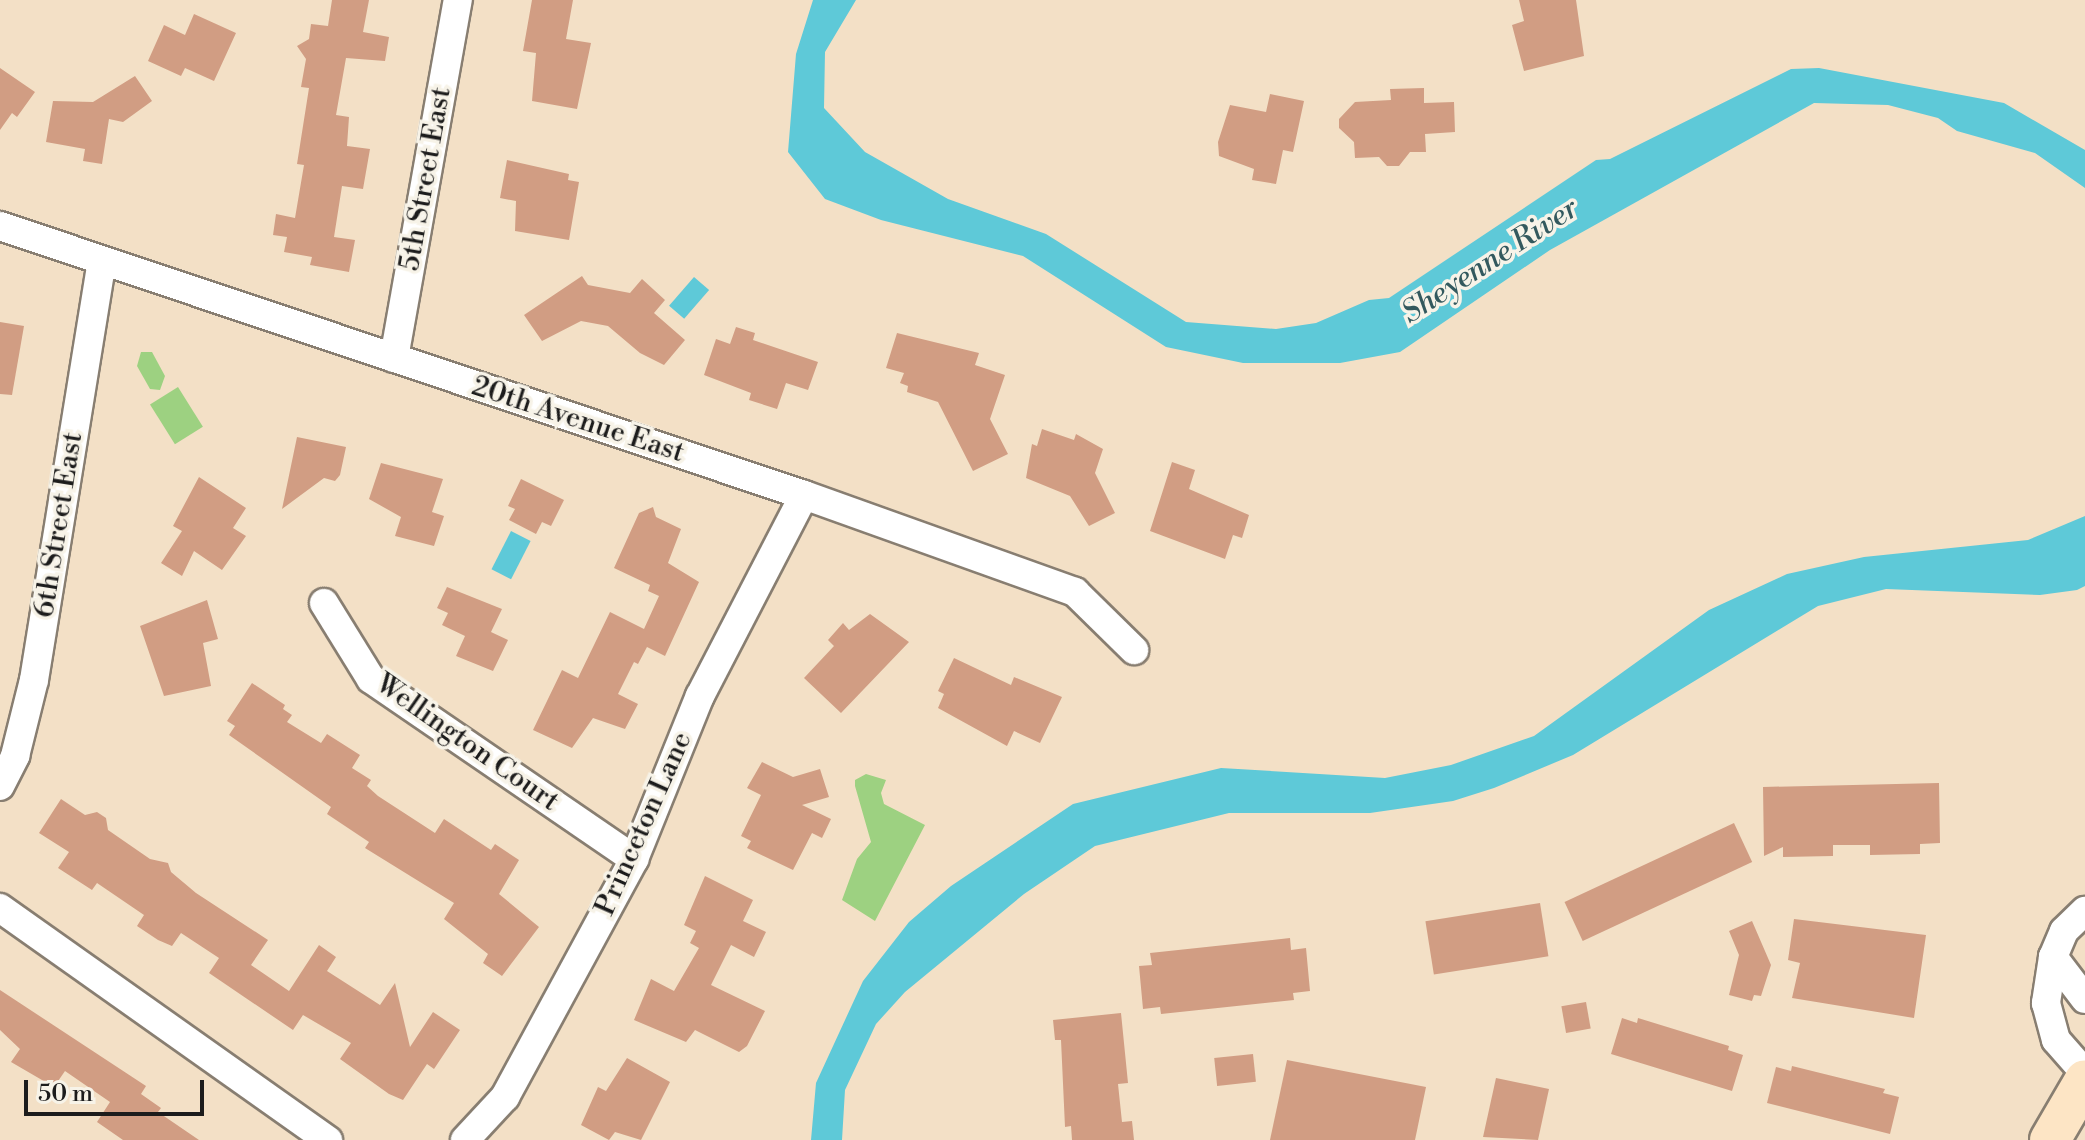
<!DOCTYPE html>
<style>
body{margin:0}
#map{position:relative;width:2085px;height:1140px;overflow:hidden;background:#f3e0c6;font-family:"Libre Bodoni",serif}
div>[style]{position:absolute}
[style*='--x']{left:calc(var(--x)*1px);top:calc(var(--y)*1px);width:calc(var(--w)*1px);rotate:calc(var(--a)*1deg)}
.green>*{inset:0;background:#9dd181;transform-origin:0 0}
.water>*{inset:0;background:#5ec9d8;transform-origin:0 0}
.building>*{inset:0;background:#d19d83;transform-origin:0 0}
.roads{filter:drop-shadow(2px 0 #887e71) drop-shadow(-2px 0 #887e71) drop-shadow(0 2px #887e71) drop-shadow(0 -2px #887e71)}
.minor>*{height:28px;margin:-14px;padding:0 14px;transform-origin:14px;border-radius:14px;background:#fff}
.secondary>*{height:40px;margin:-20px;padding:0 20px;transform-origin:20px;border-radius:20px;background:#fde5c5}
span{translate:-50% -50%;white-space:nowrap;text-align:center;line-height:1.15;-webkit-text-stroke:7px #f7f3e8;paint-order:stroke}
.street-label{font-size:28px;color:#1c1c1c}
.water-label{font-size:30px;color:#33595e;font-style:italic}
.scale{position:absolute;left:24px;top:1080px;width:180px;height:36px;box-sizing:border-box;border:4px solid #1c1c1c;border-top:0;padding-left:10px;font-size:24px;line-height:28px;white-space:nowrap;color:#1c1c1c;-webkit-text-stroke:6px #f7f3e8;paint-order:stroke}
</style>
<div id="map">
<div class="green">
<i style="clip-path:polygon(141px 352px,152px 352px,165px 376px,160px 390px,150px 389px,137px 366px)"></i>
<i style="left:178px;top:387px;width:47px;height:33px;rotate:58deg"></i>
<i style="clip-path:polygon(866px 774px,886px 780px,881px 793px,884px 804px,925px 825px,875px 921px,842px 900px,857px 859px,871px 842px,855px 786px,855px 780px)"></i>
</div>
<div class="water">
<i style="clip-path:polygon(813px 0,856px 0,825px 52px,824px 108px,865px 152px,948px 199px,1046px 234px,1186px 322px,1276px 329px,1316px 323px,1369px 300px,1389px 298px,1596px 160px,1610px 159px,1791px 69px,1819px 68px,2004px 103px,2085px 150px,2085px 188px,2035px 153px,1957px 131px,1938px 118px,1888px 105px,1814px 103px,1550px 250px,1400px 352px,1340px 363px,1243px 363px,1166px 347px,1023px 256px,881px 220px,825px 199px,788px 152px,796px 54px)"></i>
<i style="left:694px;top:277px;width:20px;height:38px;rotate:41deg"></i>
<i style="clip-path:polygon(2085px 516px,2085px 586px,2077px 590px,2040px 595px,1886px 589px,1818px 606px,1573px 755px,1494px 788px,1453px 801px,1370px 813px,1229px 813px,1095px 846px,1024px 894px,905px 992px,876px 1024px,845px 1090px,842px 1140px,811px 1140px,816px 1083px,863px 981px,909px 922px,951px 886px,1073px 804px,1221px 768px,1385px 778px,1451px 765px,1534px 736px,1709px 610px,1787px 574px,1864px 557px,2028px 540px)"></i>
<i style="left:511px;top:531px;width:22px;height:43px;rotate:27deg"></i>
</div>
<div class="building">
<i style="clip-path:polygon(332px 0,369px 0,363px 32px,389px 37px,385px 61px,346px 58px,336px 115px,349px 117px,347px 146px,370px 149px,363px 189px,342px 186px,334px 237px,355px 240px,349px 272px,310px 265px,312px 257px,284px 252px,287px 237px,273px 235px,276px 214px,295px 218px,304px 165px,297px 164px,309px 88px,301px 87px,306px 59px,297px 46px,309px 39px,311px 24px,328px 26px)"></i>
<i style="clip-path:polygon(532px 0,573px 0,566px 39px,591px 43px,577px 109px,532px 101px,536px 53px,523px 51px)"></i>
<i style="clip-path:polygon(1519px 0,1576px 0,1584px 56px,1524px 71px,1512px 25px,1524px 21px)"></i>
<i style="clip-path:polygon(194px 14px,236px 33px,214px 81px,185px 68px,181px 76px,148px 61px,164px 25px,185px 35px)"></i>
<i style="clip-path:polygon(0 68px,35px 92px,17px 117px,12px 113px,0 130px)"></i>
<i style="clip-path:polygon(135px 76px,152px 101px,123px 122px,109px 119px,102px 164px,83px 161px,85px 149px,46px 142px,53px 101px,93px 102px)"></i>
<i style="clip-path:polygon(1424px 88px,1424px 103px,1454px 102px,1455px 132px,1425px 134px,1426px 152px,1410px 152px,1399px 166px,1387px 166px,1379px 157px,1355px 158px,1354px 142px,1339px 128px,1339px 119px,1355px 102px,1391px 100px,1390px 89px)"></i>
<i style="clip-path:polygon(1270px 94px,1304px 101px,1293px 152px,1283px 150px,1276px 184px,1252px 180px,1254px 169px,1219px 156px,1218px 142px,1230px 105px,1266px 112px)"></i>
<i style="clip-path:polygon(507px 160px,569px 174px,568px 180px,579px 182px,569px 240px,515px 231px,516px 201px,500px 198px)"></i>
<i style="clip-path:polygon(582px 276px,588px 285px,630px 293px,642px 279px,665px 300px,654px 313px,685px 340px,664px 365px,640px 353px,608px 326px,581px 321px,542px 341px,524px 315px)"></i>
<i style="clip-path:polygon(0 322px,24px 326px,12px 395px,0 394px)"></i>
<i style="clip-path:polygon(736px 327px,755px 333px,753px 340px,818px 362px,808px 390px,786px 383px,777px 409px,749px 400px,751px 393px,704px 375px,716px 339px,730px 344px)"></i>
<i style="clip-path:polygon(897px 333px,979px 353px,975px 365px,1005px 375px,990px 419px,1008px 454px,973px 471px,938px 402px,907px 392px,908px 386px,900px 383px,904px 373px,886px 368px)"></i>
<i style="clip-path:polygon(1042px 429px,1074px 440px,1076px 434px,1103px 449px,1095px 473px,1115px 513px,1089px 526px,1070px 496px,1026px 478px,1032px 444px,1037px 446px)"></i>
<i style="clip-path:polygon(297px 437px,346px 447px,340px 475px,335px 481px,324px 478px,282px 509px)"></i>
<i style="clip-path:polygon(1172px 462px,1195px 470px,1189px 489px,1249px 515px,1242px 538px,1233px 535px,1225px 559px,1150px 531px)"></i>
<i style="clip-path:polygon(381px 463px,443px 479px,432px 512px,444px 516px,434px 546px,395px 536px,401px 517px,369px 499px)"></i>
<i style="clip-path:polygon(199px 477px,246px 508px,233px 528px,246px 536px,222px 570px,194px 551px,182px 576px,161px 563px,182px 531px,173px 526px)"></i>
<i style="clip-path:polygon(521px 479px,564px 500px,551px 526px,542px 522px,536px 534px,509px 520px,515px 509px,508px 506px)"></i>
<i style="clip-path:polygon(653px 507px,656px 517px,681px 529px,668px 563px,699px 582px,665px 656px,647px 647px,638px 664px,634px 662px,618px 694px,638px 704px,625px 729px,593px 718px,572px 748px,533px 730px,562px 670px,578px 678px,610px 612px,644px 629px,659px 596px,648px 591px,650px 585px,614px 568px,639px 513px)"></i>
<i style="clip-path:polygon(447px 587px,502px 609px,491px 632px,508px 640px,493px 671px,456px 656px,465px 636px,442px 625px,448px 613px,437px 608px)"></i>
<i style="clip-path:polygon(207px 600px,218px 639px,203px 643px,211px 686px,164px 696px,140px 626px)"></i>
<i style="clip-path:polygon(870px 614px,909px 642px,841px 713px,804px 678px,834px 646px,828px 640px,843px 623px,849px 630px)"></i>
<i style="clip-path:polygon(954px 658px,1011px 685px,1014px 677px,1062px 697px,1040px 743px,1014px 731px,1007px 746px,938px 708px,944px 694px,938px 691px)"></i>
<i style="clip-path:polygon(252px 683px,285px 705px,283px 709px,292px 715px,287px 722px,321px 743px,327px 734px,360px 755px,352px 768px,371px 780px,367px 786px,378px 796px,435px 833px,444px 819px,491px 850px,495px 844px,519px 860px,499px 894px,539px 927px,502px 976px,483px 963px,488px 954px,444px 919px,454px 903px,365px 848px,369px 842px,327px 814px,331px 807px,229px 735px,235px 726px,227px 721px)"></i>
<i style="clip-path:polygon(762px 762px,793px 777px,820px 769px,829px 797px,802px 805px,831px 819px,822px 838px,812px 833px,793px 870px,747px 848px,751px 841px,741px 836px,761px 795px,747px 788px)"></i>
<i style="clip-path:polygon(1939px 783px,1940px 843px,1920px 844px,1920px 854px,1870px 855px,1870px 845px,1833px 845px,1833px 856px,1783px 857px,1783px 847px,1764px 856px,1763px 787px)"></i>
<i style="clip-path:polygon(61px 799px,85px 815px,97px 812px,106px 818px,108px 830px,150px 859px,168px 863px,171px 872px,196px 893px,268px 940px,251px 965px,289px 991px,319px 945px,336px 957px,327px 971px,380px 1005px,395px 983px,410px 1047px,433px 1012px,460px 1030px,434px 1069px,427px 1064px,403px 1100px,389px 1094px,340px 1059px,351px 1043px,303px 1015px,293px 1030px,209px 973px,219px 958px,181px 933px,172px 946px,158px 940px,137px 926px,144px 915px,97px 883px,92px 890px,58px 868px,69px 852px,39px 833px)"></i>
<i style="left:1734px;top:823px;width:43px;height:187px;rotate:65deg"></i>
<i style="clip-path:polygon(705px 876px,753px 900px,743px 921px,766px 932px,754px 957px,731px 945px,711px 985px,765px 1011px,747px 1046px,739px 1052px,695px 1030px,686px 1042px,634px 1020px,651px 979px,674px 991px,699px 948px,690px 943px,696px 931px,684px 925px)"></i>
<i style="left:1540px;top:903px;width:54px;height:116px;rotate:81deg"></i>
<i style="clip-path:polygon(1794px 919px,1926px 935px,1914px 1018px,1792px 998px,1800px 963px,1788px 960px)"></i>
<i style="clip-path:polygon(1752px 921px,1771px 965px,1761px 996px,1754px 995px,1752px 1001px,1729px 995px,1739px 955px,1729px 931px)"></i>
<i style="clip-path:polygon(1290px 938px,1291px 950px,1306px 948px,1310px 991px,1293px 993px,1294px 1000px,1161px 1014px,1160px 1007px,1143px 1009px,1139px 966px,1152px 965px,1150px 953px)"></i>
<i style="clip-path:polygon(0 990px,146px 1086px,141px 1094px,161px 1108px,158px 1112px,199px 1140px,123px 1140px,97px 1122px,110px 1102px,65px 1071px,54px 1087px,11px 1062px,20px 1049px,0 1030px)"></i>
<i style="left:1586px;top:1002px;width:27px;height:25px;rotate:80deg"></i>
<i style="clip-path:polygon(1121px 1013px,1128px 1083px,1118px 1084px,1122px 1122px,1132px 1121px,1134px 1140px,1072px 1140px,1071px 1126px,1065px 1127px,1061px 1040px,1055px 1040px,1053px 1020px)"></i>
<i style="clip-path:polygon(1622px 1018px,1637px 1023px,1638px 1018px,1729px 1046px,1728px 1050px,1743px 1055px,1732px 1091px,1611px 1054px)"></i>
<i style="left:1253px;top:1054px;width:28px;height:39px;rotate:84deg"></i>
<i style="clip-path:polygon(627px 1058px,670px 1082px,641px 1140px,615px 1132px,609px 1140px,581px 1125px,598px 1087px,606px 1091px)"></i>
<i style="clip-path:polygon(1287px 1060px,1426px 1087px,1415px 1140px,1270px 1140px)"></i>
<i style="clip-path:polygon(1792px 1066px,1885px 1089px,1883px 1093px,1899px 1097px,1890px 1134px,1767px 1103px,1776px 1067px,1791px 1071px)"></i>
<i style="clip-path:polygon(1496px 1078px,1549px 1089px,1538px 1140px,1483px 1137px)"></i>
</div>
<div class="roads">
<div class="minor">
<i style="--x:0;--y:226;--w:848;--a:18.5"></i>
<i style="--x:804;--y:495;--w:288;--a:19.7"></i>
<i style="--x:1075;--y:592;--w:83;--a:44.5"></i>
<i style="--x:394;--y:358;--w:364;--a:-79.9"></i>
<i style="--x:324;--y:603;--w:89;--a:58.3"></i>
<i style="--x:371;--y:679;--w:319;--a:34.4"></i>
<i style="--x:0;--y:786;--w:34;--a:-63"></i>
<i style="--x:15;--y:756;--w:78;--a:-76"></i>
<i style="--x:34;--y:680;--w:424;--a:-80.8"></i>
<i style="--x:0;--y:908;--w:402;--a:35.3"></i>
<i style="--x:2053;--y:957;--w:28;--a:-67"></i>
<i style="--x:2064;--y:931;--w:29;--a:-44"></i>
<i style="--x:2085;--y:999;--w:53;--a:-127.3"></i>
<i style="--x:2053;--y:957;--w:47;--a:98.7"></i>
<i style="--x:2046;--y:1003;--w:38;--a:75"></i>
<i style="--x:2056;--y:1040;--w:44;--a:48.7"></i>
<i style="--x:465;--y:1140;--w:59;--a:-47.1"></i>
<i style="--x:505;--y:1097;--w:271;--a:-61.5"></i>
<i style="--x:634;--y:859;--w:176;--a:-68"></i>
<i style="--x:700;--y:696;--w:226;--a:-62.6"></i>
</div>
<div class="secondary">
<i style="--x:2050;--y:1140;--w:69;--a:-59.7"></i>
</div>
</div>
<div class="street-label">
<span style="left:426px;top:179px;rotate:-80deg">5th Street East</span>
<span style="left:578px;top:420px;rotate:18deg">20th Avenue East</span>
<span style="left:59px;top:525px;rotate:-81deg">6th Street East</span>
<span style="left:467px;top:743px;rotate:35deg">Wellington Court</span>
<span style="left:644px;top:824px;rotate:-66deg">Princeton Lane</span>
</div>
<div class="water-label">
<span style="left:1490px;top:261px;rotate:-33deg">Sheyenne River</span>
</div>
<div class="scale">50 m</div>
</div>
